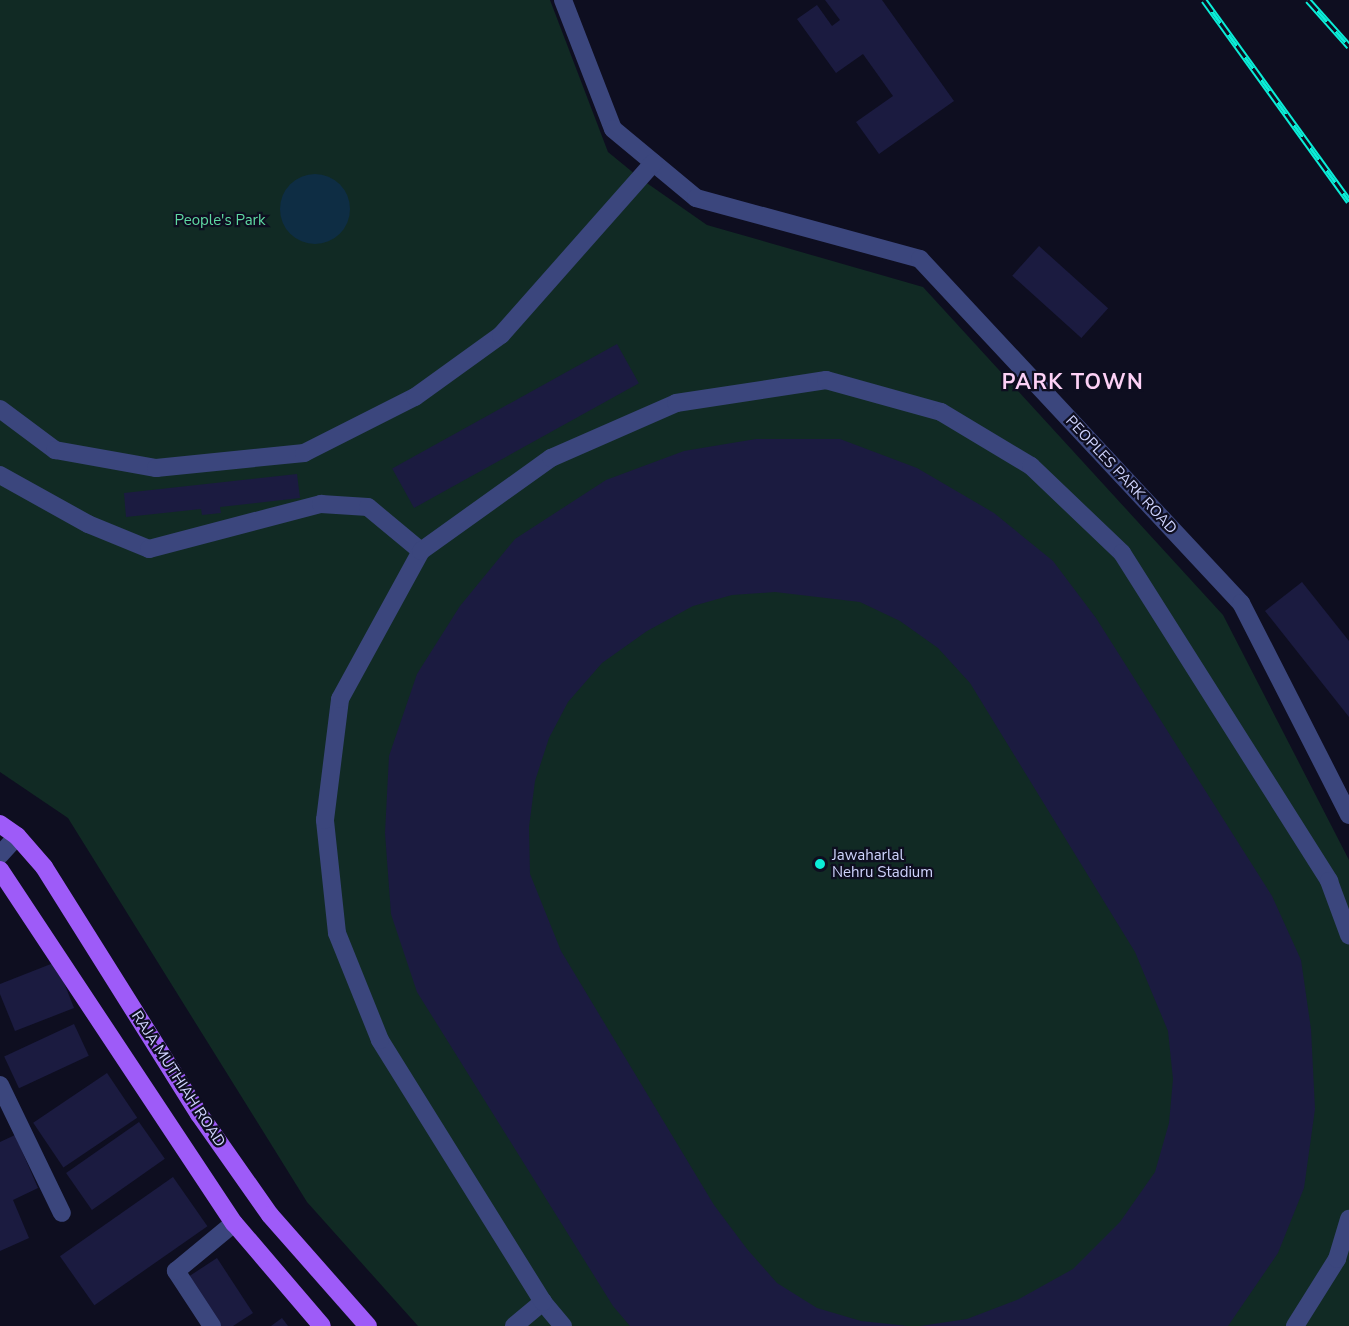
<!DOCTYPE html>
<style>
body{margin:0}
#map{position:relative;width:1349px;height:1326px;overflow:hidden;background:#0e0e20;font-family:"Nunito Sans",sans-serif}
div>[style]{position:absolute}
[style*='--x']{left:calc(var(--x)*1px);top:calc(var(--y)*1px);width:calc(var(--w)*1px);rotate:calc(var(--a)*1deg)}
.green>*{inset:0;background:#112a24}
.water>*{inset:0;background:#0e2d44}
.round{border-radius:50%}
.building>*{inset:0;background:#1b1b40;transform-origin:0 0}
.minor>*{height:18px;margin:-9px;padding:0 9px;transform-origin:9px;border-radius:9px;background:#3b467d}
.major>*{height:18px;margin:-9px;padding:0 9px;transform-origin:9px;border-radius:9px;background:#9e5bf8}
.rail>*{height:7px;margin-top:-3.5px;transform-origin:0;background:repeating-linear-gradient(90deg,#0e0e20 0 14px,#0bedd7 0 28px);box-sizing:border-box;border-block:2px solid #0bedd7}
.dots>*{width:16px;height:16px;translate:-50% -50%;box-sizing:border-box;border:3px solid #0e0e20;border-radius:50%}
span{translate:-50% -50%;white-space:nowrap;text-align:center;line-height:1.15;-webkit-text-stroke:4.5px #0e0e20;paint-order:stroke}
.park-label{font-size:15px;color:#5fd9a2}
.street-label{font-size:15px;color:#cfd3fd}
.poi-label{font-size:15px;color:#cfd3fd}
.left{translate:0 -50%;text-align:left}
.district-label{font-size:21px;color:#fdd1f6;font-weight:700;letter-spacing:1.5px}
</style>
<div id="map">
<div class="green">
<i style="clip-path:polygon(0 0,550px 0,608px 152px,641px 179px,707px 225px,923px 287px,1223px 615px,1349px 860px,1349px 1326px,418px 1326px,307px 1202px,68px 818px,0 772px)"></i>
</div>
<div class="water">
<i class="round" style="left:280px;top:174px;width:70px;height:70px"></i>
</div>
<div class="building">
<i style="clip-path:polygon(825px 0,882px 0,954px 101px,879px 154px,856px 122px,893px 96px,863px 54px,836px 73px,797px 19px,817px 5px,832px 26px,840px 20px)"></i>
<i style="left:1039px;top:246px;width:93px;height:40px;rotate:42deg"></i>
<i style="left:617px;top:344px;width:45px;height:257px;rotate:61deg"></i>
<i style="clip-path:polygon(756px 439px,840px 439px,917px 468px,994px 513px,1053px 561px,1096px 618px,1272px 896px,1301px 960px,1311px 1029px,1315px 1109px,1304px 1188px,1278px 1253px,1228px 1326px,920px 1326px,967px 1319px,1019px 1299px,1073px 1269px,1120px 1222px,1155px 1172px,1169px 1123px,1173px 1079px,1168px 1031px,1135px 952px,970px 683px,938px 648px,900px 621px,860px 602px,775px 592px,732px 595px,693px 606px,647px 631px,602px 663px,568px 702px,549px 738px,535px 781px,529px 827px,530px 874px,561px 951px,714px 1205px,747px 1249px,777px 1283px,817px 1308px,861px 1321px,908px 1326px,630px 1326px,613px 1306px,417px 992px,391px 914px,385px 833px,389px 756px,417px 674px,460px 606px,515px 539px,606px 480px,684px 451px)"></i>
<i style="clip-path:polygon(297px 474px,300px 498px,220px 507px,221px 513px,202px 515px,201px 509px,126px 517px,124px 493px)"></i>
<i style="clip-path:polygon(1302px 582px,1349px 641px,1349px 717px,1265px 611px)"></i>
<i style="clip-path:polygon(56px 962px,74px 1008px,15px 1031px,0 994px,0 984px)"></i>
<i style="left:74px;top:1024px;width:35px;height:77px;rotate:65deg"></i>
<i style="left:107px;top:1073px;width:54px;height:89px;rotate:56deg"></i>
<i style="left:139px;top:1122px;width:45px;height:89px;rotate:55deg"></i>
<i style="clip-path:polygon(15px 1135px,38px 1188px,13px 1200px,29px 1238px,0 1251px,0 1142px)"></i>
<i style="left:173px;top:1177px;width:60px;height:138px;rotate:55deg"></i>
<i style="clip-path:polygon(217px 1258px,253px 1313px,233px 1326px,220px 1326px,188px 1277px)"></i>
<i style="clip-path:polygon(282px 1318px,288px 1326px,271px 1326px)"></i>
</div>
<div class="minor">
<i style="--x:563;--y:0;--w:138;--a:68.8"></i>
<i style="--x:613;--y:129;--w:108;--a:39.7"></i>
<i style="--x:696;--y:198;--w:232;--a:15.2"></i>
<i style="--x:920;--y:259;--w:471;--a:47"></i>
<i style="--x:1241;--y:603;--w:238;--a:63"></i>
<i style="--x:0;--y:409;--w:69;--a:36.7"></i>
<i style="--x:55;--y:450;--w:103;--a:10.1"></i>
<i style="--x:156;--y:468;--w:149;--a:-5.8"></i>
<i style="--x:304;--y:453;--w:124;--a:-26.8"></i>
<i style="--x:415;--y:397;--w:106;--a:-35.8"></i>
<i style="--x:501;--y:335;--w:230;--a:-48.5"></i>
<i style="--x:0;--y:475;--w:101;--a:29.1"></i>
<i style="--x:88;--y:524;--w:66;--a:22.3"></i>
<i style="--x:149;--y:549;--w:178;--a:-14.7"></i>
<i style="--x:321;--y:504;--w:47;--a:3.7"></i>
<i style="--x:368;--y:507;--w:69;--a:39.7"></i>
<i style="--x:0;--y:855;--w:25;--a:-48"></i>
<i style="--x:0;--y:1085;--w:142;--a:64.2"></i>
<i style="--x:212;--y:1326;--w:66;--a:-123.2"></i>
<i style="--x:176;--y:1271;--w:75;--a:-39.6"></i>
<i style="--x:514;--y:1326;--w:38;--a:-40"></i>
<i style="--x:563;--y:1326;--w:31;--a:-130"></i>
<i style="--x:543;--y:1302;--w:309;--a:-121.9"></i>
<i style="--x:380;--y:1040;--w:115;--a:-111.9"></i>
<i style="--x:337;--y:933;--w:114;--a:-96.1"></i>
<i style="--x:325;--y:820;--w:122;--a:-82.9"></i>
<i style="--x:340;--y:699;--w:169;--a:-61.3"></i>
<i style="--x:421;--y:551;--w:160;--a:-35.6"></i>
<i style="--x:551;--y:458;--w:137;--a:-23.7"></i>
<i style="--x:676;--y:403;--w:152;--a:-8.7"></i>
<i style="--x:826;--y:380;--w:119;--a:15.5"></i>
<i style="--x:941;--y:412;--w:105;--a:31"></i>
<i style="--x:1031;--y:466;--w:126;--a:43.7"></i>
<i style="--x:1122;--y:553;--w:388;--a:57.7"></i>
<i style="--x:1329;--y:881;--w:58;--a:69.7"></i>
<i style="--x:1295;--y:1326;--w:79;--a:-57.9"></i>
<i style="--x:1337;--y:1259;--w:42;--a:-73.3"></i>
</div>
<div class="major">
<i style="--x:0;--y:824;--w:21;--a:35"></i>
<i style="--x:17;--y:836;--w:41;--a:48.9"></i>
<i style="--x:44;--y:867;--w:292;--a:57.9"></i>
<i style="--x:199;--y:1114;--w:123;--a:54.9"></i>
<i style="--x:270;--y:1215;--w:148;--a:48.6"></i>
<i style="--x:0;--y:870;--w:424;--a:56.5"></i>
<i style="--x:234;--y:1223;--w:135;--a:49.5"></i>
</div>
<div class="rail">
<i style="--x:1204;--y:0;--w:248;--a:54.2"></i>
<i style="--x:1308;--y:0;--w:62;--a:48.3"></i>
</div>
<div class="dots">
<i style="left:820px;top:864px;background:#0bedd7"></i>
</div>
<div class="park-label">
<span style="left:220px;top:221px">People's Park</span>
</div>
<div class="street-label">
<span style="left:1121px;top:475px;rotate:47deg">PEOPLES PARK ROAD</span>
<span style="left:178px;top:1079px;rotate:57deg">RAJA MUTHIAH ROAD</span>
</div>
<div class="poi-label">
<span class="left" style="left:832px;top:864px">Jawaharlal<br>Nehru Stadium</span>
</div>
<div class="district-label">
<span style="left:1073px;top:382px">PARK TOWN</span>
</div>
</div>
